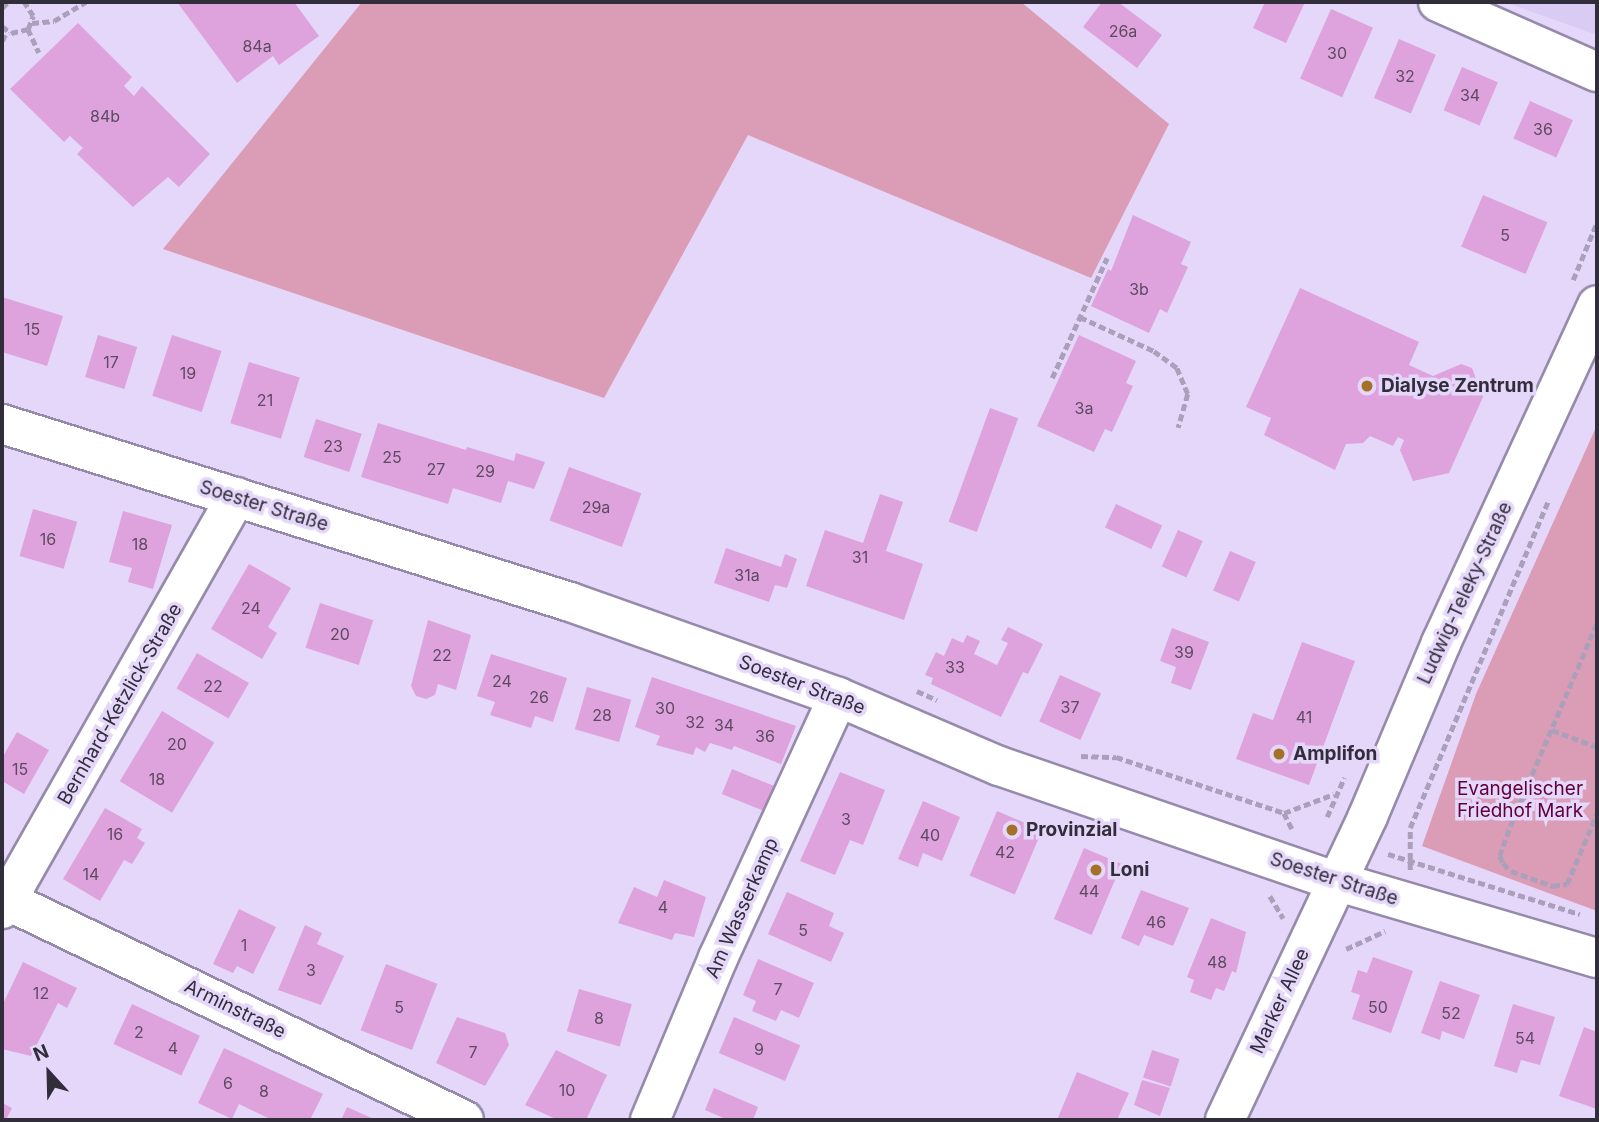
<!DOCTYPE html>
<meta charset="utf-8">
<style>
body{margin:0}
#map{position:relative;width:1599px;height:1122px;overflow:hidden;background:#e4d7fa;font-family:Inter,sans-serif}
div>[style]{position:absolute}
[style*='--x']{left:calc(var(--x)*1px);top:calc(var(--y)*1px);width:calc(var(--w)*1px);rotate:calc(var(--a)*1deg)}
.built>*{inset:0;background:#dacbf4}
.green>*{inset:0;background:#db9cb6}
.building>*{inset:0;background:#dea3dc;transform-origin:0 0}
.path>*{height:4.5px;margin-top:-2.25px;transform-origin:0;background:repeating-linear-gradient(90deg,#aba0bc 0 7px,transparent 0 10.5px)}
.roads{filter:drop-shadow(2px 0 #968aaa) drop-shadow(-2px 0 #968aaa) drop-shadow(0 2px #968aaa) drop-shadow(0 -2px #968aaa)}
.minor>*{height:38px;margin:-19px;padding:0 19px;transform-origin:19px;border-radius:19px;background:#fff}
.major>*{height:38px;margin:-19px;padding:0 19px;transform-origin:19px;border-radius:19px;background:#fff}
.dots>*{width:19px;height:19px;translate:-50% -50%;box-sizing:border-box;border:4px solid #e4d7fa;border-radius:50%}
span{translate:-50% -50%;white-space:nowrap;text-align:center;line-height:1.15;-webkit-text-stroke:7px #e4d7fa;paint-order:stroke}
.number-label{font-size:16px;color:#5d4a62}
.number-label span{-webkit-text-stroke-width:0}
.poi-label{font-size:19px;color:#322d3a;font-weight:700}
.left{translate:0 -50%;text-align:left}
.street-label{font-size:19px;color:#322d3a}
.park-label{font-size:19px;color:#610139}
.frame{position:absolute;inset:0;border:4px solid #322d3a;pointer-events:none}
.north{position:absolute;left:14px;top:1038px;width:70px;height:70px;-webkit-text-stroke:5px #e4d7fa;paint-order:stroke;rotate:338deg;font-size:19px;font-weight:700;line-height:28px;text-align:center;color:#322d3a}
.north::after{content:'';display:block;margin:auto;width:24px;height:32px;background:#322d3a;clip-path:polygon(50% 0,100% 100%,50% 72%,0 100%)}
</style>
<div id="map">
<div class="built">
<i style="clip-path:polygon(1504px 2px,1597px 2px,1597px 35px)"></i>
</div>
<div class="green">
<i style="clip-path:polygon(362px 2px,1021px 2px,1169px 124px,1091px 278px,748px 135px,604px 398px,163px 249px)"></i>
<i style="clip-path:polygon(1597px 425px,1597px 911px,1422px 846px,1476px 694px)"></i>
</div>
<div class="building">
<i style="clip-path:polygon(177px 2px,294px 2px,319px 36px,279px 65px,273px 56px,237px 83px)"></i>
<i style="clip-path:polygon(1102px 2px,1118px 2px,1162px 35px,1137px 68px,1083px 27px)"></i>
<i style="clip-path:polygon(1265px 2px,1305px 2px,1286px 43px,1253px 28px)"></i>
<i style="left:1331px;top:9px;width:46px;height:76px;rotate:24deg"></i>
<i style="clip-path:polygon(78px 23px,132px 77px,124px 86px,134px 96px,142px 86px,210px 154px,179px 187px,168px 177px,133px 207px,77px 154px,83px 148px,70px 136px,64px 142px,10px 89px)"></i>
<i style="left:1399px;top:39px;width:40px;height:64px;rotate:23deg"></i>
<i style="left:1462px;top:67px;width:39px;height:47px;rotate:23deg"></i>
<i style="left:1530px;top:101px;width:47px;height:41px;rotate:24deg"></i>
<i style="left:1483px;top:195px;width:70px;height:56px;rotate:23deg"></i>
<i style="clip-path:polygon(1133px 215px,1191px 242px,1181px 264px,1188px 267px,1167px 313px,1160px 309px,1149px 333px,1091px 306px,1108px 269px,1111px 271px)"></i>
<i style="clip-path:polygon(1300px 288px,1419px 342px,1409px 365px,1433px 376px,1461px 364px,1472px 368px,1483px 397px,1449px 473px,1413px 481px,1400px 450px,1404px 440px,1398px 437px,1393px 446px,1370px 436px,1363px 443px,1346px 444px,1335px 470px,1264px 435px,1271px 418px,1246px 407px)"></i>
<i style="clip-path:polygon(2px 297px,63px 316px,47px 366px,2px 352px)"></i>
<i style="left:98px;top:335px;width:41px;height:44px;rotate:17deg"></i>
<i style="left:172px;top:335px;width:52px;height:64px;rotate:18deg"></i>
<i style="clip-path:polygon(1079px 335px,1136px 361px,1126px 383px,1133px 386px,1112px 432px,1105px 429px,1094px 452px,1037px 426px)"></i>
<i style="left:249px;top:362px;width:53px;height:64px;rotate:17deg"></i>
<i style="left:990px;top:408px;width:30px;height:121px;rotate:20deg"></i>
<i style="left:316px;top:419px;width:48px;height:40px;rotate:18deg"></i>
<i style="clip-path:polygon(378px 423px,466px 450px,467px 447px,514px 461px,516px 453px,545px 462px,534px 489px,508px 481px,501px 503px,453px 488px,448px 504px,361px 477px)"></i>
<i style="left:569px;top:467px;width:77px;height:57px;rotate:20deg"></i>
<i style="clip-path:polygon(880px 494px,903px 502px,886px 551px,923px 564px,904px 620px,806px 586px,825px 530px,863px 543px)"></i>
<i style="left:1116px;top:504px;width:51px;height:26px;rotate:25deg"></i>
<i style="left:33px;top:509px;width:46px;height:49px;rotate:16deg"></i>
<i style="clip-path:polygon(123px 511px,172px 525px,153px 589px,128px 582px,132px 568px,109px 562px)"></i>
<i style="left:1178px;top:530px;width:27px;height:40px;rotate:24deg"></i>
<i style="clip-path:polygon(726px 548px,781px 567px,785px 554px,797px 559px,787px 588px,775px 585px,769px 602px,714px 583px)"></i>
<i style="left:1230px;top:551px;width:28px;height:43px;rotate:23deg"></i>
<i style="clip-path:polygon(249px 564px,291px 588px,268px 627px,277px 633px,262px 659px,211px 629px)"></i>
<i style="left:320px;top:603px;width:56px;height:47px;rotate:18deg"></i>
<i style="clip-path:polygon(428px 620px,471px 635px,456px 690px,438px 684px,435px 695px,426px 699px,416px 696px,411px 686px)"></i>
<i style="clip-path:polygon(1008px 627px,1043px 644px,1028px 674px,1023px 672px,1001px 717px,931px 684px,933px 678px,925px 675px,936px 652px,944px 656px,952px 638px,963px 643px,967px 635px,980px 641px,974px 654px,997px 665px,1008px 643px,1001px 640px)"></i>
<i style="clip-path:polygon(1172px 628px,1209px 642px,1191px 690px,1171px 683px,1176px 667px,1160px 661px)"></i>
<i style="clip-path:polygon(1302px 642px,1355px 661px,1309px 785px,1236px 759px,1253px 713px,1273px 720px)"></i>
<i style="left:197px;top:653px;width:60px;height:41px;rotate:30deg"></i>
<i style="clip-path:polygon(491px 654px,567px 678px,553px 722px,535px 716px,531px 728px,490px 715px,495px 702px,477px 696px)"></i>
<i style="left:1060px;top:675px;width:45px;height:51px;rotate:24deg"></i>
<i style="clip-path:polygon(652px 677px,796px 726px,781px 764px,734px 746px,732px 750px,710px 743px,705px 752px,696px 747px,693px 755px,656px 745px,660px 736px,635px 727px)"></i>
<i style="left:587px;top:687px;width:46px;height:44px;rotate:16deg"></i>
<i style="left:162px;top:711px;width:61px;height:82px;rotate:31deg"></i>
<i style="clip-path:polygon(17px 732px,49px 750px,24px 794px,2px 781px,2px 758px)"></i>
<i style="left:732px;top:769px;width:48px;height:27px;rotate:22deg"></i>
<i style="clip-path:polygon(840px 772px,885px 790px,863px 845px,850px 840px,835px 875px,800px 861px)"></i>
<i style="clip-path:polygon(923px 801px,960px 817px,942px 861px,923px 853px,918px 867px,898px 859px)"></i>
<i style="clip-path:polygon(105px 808px,142px 829px,137px 838px,145px 843px,132px 864px,124px 860px,100px 901px,63px 879px)"></i>
<i style="left:997px;top:811px;width:49px;height:70px;rotate:23deg"></i>
<i style="left:1084px;top:848px;width:41px;height:77px;rotate:23deg"></i>
<i style="clip-path:polygon(664px 880px,706px 897px,694px 937px,675px 933px,672px 940px,618px 923px,634px 887px,657px 897px)"></i>
<i style="clip-path:polygon(1141px 890px,1189px 908px,1173px 946px,1144px 935px,1139px 946px,1121px 938px)"></i>
<i style="clip-path:polygon(787px 892px,834px 913px,829px 926px,844px 933px,831px 962px,768px 934px)"></i>
<i style="clip-path:polygon(239px 909px,276px 927px,253px 974px,237px 966px,233px 973px,213px 964px)"></i>
<i style="clip-path:polygon(1211px 918px,1246px 932px,1236px 973px,1232px 971px,1224px 991px,1216px 988px,1211px 1000px,1190px 992px,1194px 980px,1187px 977px)"></i>
<i style="clip-path:polygon(305px 925px,322px 933px,317px 944px,344px 956px,321px 1005px,278px 990px)"></i>
<i style="clip-path:polygon(1373px 957px,1413px 971px,1391px 1033px,1352px 1019px,1360px 995px,1351px 992px,1358px 970px,1367px 973px)"></i>
<i style="clip-path:polygon(758px 959px,814px 983px,799px 1018px,781px 1010px,776px 1021px,752px 1011px,756px 1001px,743px 995px)"></i>
<i style="clip-path:polygon(23px 962px,77px 988px,67px 1008px,58px 1003px,31px 1056px,2px 1049px,2px 1006px)"></i>
<i style="left:386px;top:964px;width:55px;height:71px;rotate:21deg"></i>
<i style="clip-path:polygon(1440px 981px,1480px 995px,1464px 1039px,1442px 1031px,1440px 1040px,1421px 1033px)"></i>
<i style="left:579px;top:989px;width:55px;height:44px;rotate:16deg"></i>
<i style="left:132px;top:1004px;width:75px;height:44px;rotate:25deg"></i>
<i style="clip-path:polygon(1513px 1004px,1555px 1017px,1540px 1065px,1521px 1060px,1517px 1073px,1494px 1066px)"></i>
<i style="clip-path:polygon(457px 1017px,505px 1033px,509px 1045px,485px 1086px,436px 1063px)"></i>
<i style="left:734px;top:1017px;width:72px;height:39px;rotate:23deg"></i>
<i style="clip-path:polygon(1584px 1027px,1597px 1032px,1597px 1109px,1559px 1096px)"></i>
<i style="clip-path:polygon(224px 1048px,323px 1094px,310px 1120px,272px 1120px,239px 1104px,232px 1119px,198px 1103px)"></i>
<i style="clip-path:polygon(556px 1050px,607px 1075px,586px 1120px,558px 1120px,525px 1105px)"></i>
<i style="left:1152px;top:1050px;width:29px;height:29px;rotate:18deg"></i>
<i style="clip-path:polygon(1077px 1072px,1129px 1093px,1117px 1120px,1057px 1120px)"></i>
<i style="clip-path:polygon(1142px 1080px,1170px 1088px,1160px 1116px,1134px 1105px)"></i>
<i style="clip-path:polygon(714px 1088px,758px 1107px,753px 1120px,728px 1120px,705px 1110px)"></i>
<i style="clip-path:polygon(2px 1103px,12px 1108px,6px 1120px,2px 1120px)"></i>
<i style="clip-path:polygon(347px 1107px,376px 1120px,341px 1120px)"></i>
</div>
<div class="path">
<i style="--x:2;--y:8;--w:8;--a:-45"></i>
<i style="--x:32;--y:23;--w:22;--a:-5"></i>
<i style="--x:54;--y:21;--w:37;--a:-31"></i>
<i style="--x:2;--y:26;--w:11;--a:38"></i>
<i style="--x:11;--y:33;--w:17;--a:-13"></i>
<i style="--x:28;--y:29;--w:14;--a:-69"></i>
<i style="--x:33;--y:16;--w:17;--a:-123"></i>
<i style="--x:28;--y:29;--w:26;--a:65"></i>
<i style="--x:2;--y:41;--w:11;--a:-63"></i>
<i style="--x:1573;--y:280;--w:63;--a:-67.5"></i>
<i style="--x:1080;--y:317;--w:81;--a:24.7"></i>
<i style="--x:1154;--y:351;--w:29;--a:36"></i>
<i style="--x:1177;--y:368;--w:28;--a:67"></i>
<i style="--x:1188;--y:394;--w:35;--a:106"></i>
<i style="--x:1052;--y:378;--w:132;--a:-65.4"></i>
<i style="--x:1597;--y:624;--w:213;--a:113.2"></i>
<i style="--x:1513;--y:820;--w:38;--a:110"></i>
<i style="--x:1500;--y:856;--w:8;--a:67"></i>
<i style="--x:1503;--y:863;--w:11;--a:45"></i>
<i style="--x:1511;--y:871;--w:45;--a:19.7"></i>
<i style="--x:1553;--y:886;--w:14;--a:-8"></i>
<i style="--x:1567;--y:884;--w:77;--a:-67.1"></i>
<i style="--x:917;--y:691;--w:22;--a:24"></i>
<i style="--x:1552;--y:730;--w:48;--a:20.7"></i>
<i style="--x:1081;--y:756;--w:35;--a:2"></i>
<i style="--x:1116;--y:757;--w:177;--a:18.4"></i>
<i style="--x:1284;--y:813;--w:53;--a:-20.8"></i>
<i style="--x:1284;--y:813;--w:18;--a:63"></i>
<i style="--x:1327;--y:817;--w:43;--a:-66.4"></i>
<i style="--x:1388;--y:854;--w:201;--a:17.4"></i>
<i style="--x:1410;--y:870;--w:42;--a:-90"></i>
<i style="--x:1410;--y:828;--w:355;--a:-67.1"></i>
<i style="--x:1270;--y:896;--w:26;--a:59"></i>
<i style="--x:1346;--y:949;--w:43;--a:-24.8"></i>
</div>
<div class="roads">
<div class="minor">
<i style="--x:1438;--y:2;--w:174;--a:23.8"></i>
<i style="--x:6;--y:900;--w:508;--a:25.66"></i>
<i style="--x:2;--y:909;--w:474;--a:-60.4"></i>
<i style="--x:650;--y:1120;--w:176;--a:-67.2"></i>
<i style="--x:718;--y:958;--w:287;--a:-65.3"></i>
<i style="--x:1225;--y:1120;--w:336;--a:-64.8"></i>
<i style="--x:1368;--y:816;--w:188;--a:-67.1"></i>
<i style="--x:1441;--y:643;--w:372;--a:-65.2"></i>
</div>
<div class="major">
<i style="--x:2;--y:424;--w:595;--a:17.4"></i>
<i style="--x:570;--y:602;--w:284;--a:19.5"></i>
<i style="--x:838;--y:697;--w:175;--a:23.2"></i>
<i style="--x:999;--y:766;--w:355;--a:18.9"></i>
<i style="--x:1335;--y:881;--w:273;--a:16.4"></i>
</div>
</div>
<div class="dots">
<i style="left:1367px;top:386px;background:#a57129"></i>
<i style="left:1279px;top:754px;background:#a57129"></i>
<i style="left:1012px;top:830px;background:#a57129"></i>
<i style="left:1096px;top:870px;background:#a57129"></i>
</div>
<div class="number-label">
<span style="left:1123px;top:31px">26a</span>
<span style="left:257px;top:46px">84a</span>
<span style="left:1337px;top:53px">30</span>
<span style="left:1405px;top:76px">32</span>
<span style="left:1470px;top:95px">34</span>
<span style="left:105px;top:116px">84b</span>
<span style="left:1543px;top:129px">36</span>
<span style="left:1505px;top:235px">5</span>
<span style="left:1139px;top:289px">3b</span>
<span style="left:32px;top:329px">15</span>
<span style="left:111px;top:362px">17</span>
<span style="left:188px;top:373px">19</span>
<span style="left:265px;top:400px">21</span>
<span style="left:1084px;top:408px">3a</span>
<span style="left:333px;top:446px">23</span>
<span style="left:392px;top:457px">25</span>
<span style="left:436px;top:469px">27</span>
<span style="left:485px;top:471px">29</span>
<span style="left:596px;top:507px">29a</span>
<span style="left:48px;top:539px">16</span>
<span style="left:140px;top:544px">18</span>
<span style="left:860px;top:557px">31</span>
<span style="left:747px;top:575px">31a</span>
<span style="left:251px;top:608px">24</span>
<span style="left:340px;top:634px">20</span>
<span style="left:1184px;top:652px">39</span>
<span style="left:442px;top:655px">22</span>
<span style="left:955px;top:667px">33</span>
<span style="left:502px;top:681px">24</span>
<span style="left:213px;top:686px">22</span>
<span style="left:539px;top:697px">26</span>
<span style="left:1070px;top:707px">37</span>
<span style="left:665px;top:708px">30</span>
<span style="left:602px;top:715px">28</span>
<span style="left:1304px;top:717px">41</span>
<span style="left:695px;top:722px">32</span>
<span style="left:724px;top:725px">34</span>
<span style="left:765px;top:736px">36</span>
<span style="left:177px;top:744px">20</span>
<span style="left:20px;top:769px">15</span>
<span style="left:157px;top:779px">18</span>
<span style="left:846px;top:819px">3</span>
<span style="left:115px;top:834px">16</span>
<span style="left:930px;top:835px">40</span>
<span style="left:1005px;top:852px">42</span>
<span style="left:91px;top:874px">14</span>
<span style="left:1089px;top:891px">44</span>
<span style="left:663px;top:907px">4</span>
<span style="left:1156px;top:922px">46</span>
<span style="left:803px;top:930px">5</span>
<span style="left:244px;top:945px">1</span>
<span style="left:1217px;top:962px">48</span>
<span style="left:311px;top:970px">3</span>
<span style="left:778px;top:989px">7</span>
<span style="left:41px;top:993px">12</span>
<span style="left:399px;top:1007px">5</span>
<span style="left:1378px;top:1007px">50</span>
<span style="left:1451px;top:1013px">52</span>
<span style="left:599px;top:1018px">8</span>
<span style="left:139px;top:1032px">2</span>
<span style="left:1525px;top:1038px">54</span>
<span style="left:173px;top:1048px">4</span>
<span style="left:759px;top:1049px">9</span>
<span style="left:473px;top:1052px">7</span>
<span style="left:228px;top:1083px">6</span>
<span style="left:567px;top:1090px">10</span>
<span style="left:264px;top:1091px">8</span>
</div>
<div class="poi-label">
<span class="left" style="left:1381px;top:386px">Dialyse Zentrum</span>
<span class="left" style="left:1293px;top:754px">Amplifon</span>
<span class="left" style="left:1026px;top:830px">Provinzial</span>
<span class="left" style="left:1110px;top:870px">Loni</span>
</div>
<div class="street-label">
<span style="left:264px;top:506px;rotate:17deg">Soester Straße</span>
<span style="left:1465px;top:593px;rotate:-65deg">Ludwig-Teleky-Straße</span>
<span style="left:802px;top:685px;rotate:21deg">Soester Straße</span>
<span style="left:120px;top:704px;rotate:-60deg">Bernhard-Ketzlick-Straße</span>
<span style="left:1334px;top:879px;rotate:18deg">Soester Straße</span>
<span style="left:742px;top:908px;rotate:-66deg">Am Wasserkamp</span>
<span style="left:1280px;top:1001px;rotate:-65deg">Marker Allee</span>
<span style="left:235px;top:1009px;rotate:26deg">Arminstraße</span>
</div>
<div class="park-label">
<span style="left:1520px;top:800px">Evangelischer<br>Friedhof Mark</span>
</div>
<div class="frame"></div>
<div class="north">N</div>
</div>
